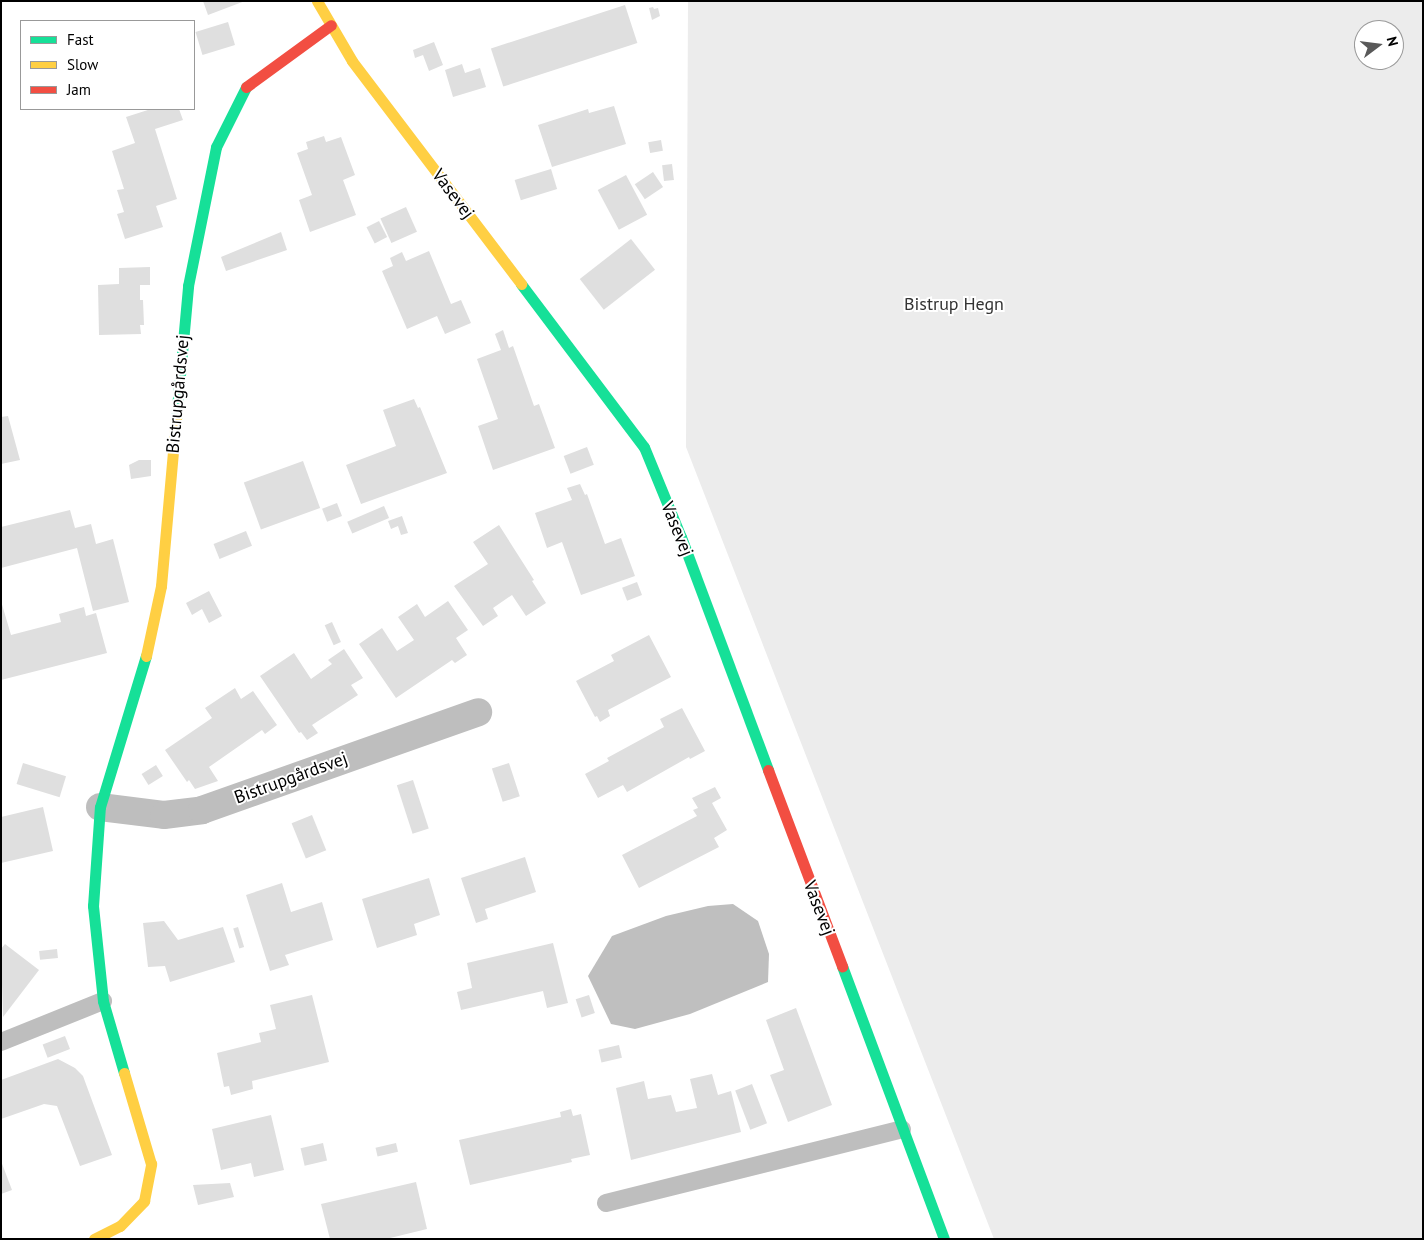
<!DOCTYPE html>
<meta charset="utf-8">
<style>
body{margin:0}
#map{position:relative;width:1424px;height:1240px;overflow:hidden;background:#fff;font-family:"PT Sans",sans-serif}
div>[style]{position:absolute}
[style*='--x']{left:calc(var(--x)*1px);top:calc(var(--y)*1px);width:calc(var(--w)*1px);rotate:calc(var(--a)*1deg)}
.green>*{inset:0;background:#ececec}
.water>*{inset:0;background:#bfbfbf}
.building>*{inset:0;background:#dfdfdf;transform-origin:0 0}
.lane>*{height:18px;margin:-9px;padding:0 9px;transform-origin:9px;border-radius:9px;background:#bebebe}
.street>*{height:28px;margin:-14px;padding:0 14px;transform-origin:14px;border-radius:14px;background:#bebebe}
.fast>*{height:11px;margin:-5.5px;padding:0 5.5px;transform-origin:5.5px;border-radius:5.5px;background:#16e098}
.slow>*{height:11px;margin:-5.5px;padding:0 5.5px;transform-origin:5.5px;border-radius:5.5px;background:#ffcf43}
.jam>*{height:11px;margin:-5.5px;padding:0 5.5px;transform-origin:5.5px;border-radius:5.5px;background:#f24e42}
span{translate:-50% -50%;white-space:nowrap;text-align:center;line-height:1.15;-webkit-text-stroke:4px #fff;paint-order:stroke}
.street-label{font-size:18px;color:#000}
.park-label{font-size:18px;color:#333}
.frame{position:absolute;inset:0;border:2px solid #000;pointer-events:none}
.legend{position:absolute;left:20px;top:20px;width:175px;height:90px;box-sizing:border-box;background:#fff;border:1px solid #999;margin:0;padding:6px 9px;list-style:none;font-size:15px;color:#000}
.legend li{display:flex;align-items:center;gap:10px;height:25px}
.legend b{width:25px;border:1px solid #999}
.north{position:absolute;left:1354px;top:20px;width:50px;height:50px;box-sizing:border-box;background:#fff;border:1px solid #999;border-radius:50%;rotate:75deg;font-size:14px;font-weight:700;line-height:20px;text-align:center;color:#000}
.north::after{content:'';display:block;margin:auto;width:18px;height:22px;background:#595959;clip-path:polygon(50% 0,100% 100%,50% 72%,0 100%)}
</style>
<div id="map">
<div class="green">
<i style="clip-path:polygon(evenodd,688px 1px,1423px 1px,1423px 1239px,994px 1239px,686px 447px,688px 1px,1364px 30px,1394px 30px,1394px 60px,1364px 60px,1364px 30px)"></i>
</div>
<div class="water">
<i style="clip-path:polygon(733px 904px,758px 921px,769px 954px,768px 982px,690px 1014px,635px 1029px,611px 1024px,588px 976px,612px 936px,666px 916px,708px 906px)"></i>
</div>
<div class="building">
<i style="clip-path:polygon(203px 1px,245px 1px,208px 15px)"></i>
<i style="left:625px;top:5px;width:40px;height:141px;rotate:72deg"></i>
<i style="clip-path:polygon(653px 7px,654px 9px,658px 8px,660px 16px,652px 20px,649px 8px)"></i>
<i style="left:228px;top:22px;width:24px;height:34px;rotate:73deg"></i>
<i style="clip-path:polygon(434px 42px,443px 65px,429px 71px,423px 55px,415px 58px,413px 50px)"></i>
<i style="clip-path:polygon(462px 64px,465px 73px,480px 68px,486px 87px,453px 97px,445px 70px)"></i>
<i style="clip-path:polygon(614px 106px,626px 144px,552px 167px,538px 125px,588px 109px,589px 113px)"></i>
<i style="clip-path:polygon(151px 109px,179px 109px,183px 120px,155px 129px,177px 199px,156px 206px,163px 227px,125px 239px,117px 214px,124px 212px,117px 190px,124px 189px,112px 151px,135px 143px,126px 117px)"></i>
<i style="clip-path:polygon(324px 136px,326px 142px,341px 137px,355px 175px,343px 180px,356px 215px,310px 232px,299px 200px,312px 195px,297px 153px,308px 149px,306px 142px)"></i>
<i style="left:661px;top:140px;width:11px;height:13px;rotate:80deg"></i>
<i style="left:672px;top:164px;width:16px;height:10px;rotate:83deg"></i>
<i style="left:551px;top:169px;width:21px;height:38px;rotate:73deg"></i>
<i style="left:653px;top:172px;width:18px;height:22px;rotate:56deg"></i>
<i style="left:626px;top:175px;width:45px;height:32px;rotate:62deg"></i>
<i style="left:406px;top:207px;width:27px;height:28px;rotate:66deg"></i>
<i style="left:379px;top:221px;width:18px;height:14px;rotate:63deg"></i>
<i style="clip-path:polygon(281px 232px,287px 250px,226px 271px,221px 257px)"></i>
<i style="left:631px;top:239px;width:39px;height:65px;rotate:52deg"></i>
<i style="clip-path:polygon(429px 251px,451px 304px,461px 300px,471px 323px,445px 334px,437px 316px,407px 329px,382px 271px,393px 266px,390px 258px,402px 252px,406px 261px)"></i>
<i style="clip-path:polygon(150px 267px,150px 285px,140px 285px,140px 300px,143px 300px,144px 325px,140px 325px,141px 334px,99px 335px,98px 285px,119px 284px,119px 268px)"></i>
<i style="clip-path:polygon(503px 330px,509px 348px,513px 346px,534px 406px,539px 404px,555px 448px,493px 470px,478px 426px,498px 419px,477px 359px,501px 350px,495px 334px)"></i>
<i style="clip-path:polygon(414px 399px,418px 408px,420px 407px,447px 473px,361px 504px,346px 465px,396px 446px,383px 410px)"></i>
<i style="clip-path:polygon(8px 416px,20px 460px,1px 464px,1px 417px)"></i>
<i style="left:587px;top:447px;width:19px;height:25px;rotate:69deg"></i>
<i style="clip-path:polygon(139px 460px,151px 460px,151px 476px,131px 479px,129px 465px)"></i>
<i style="left:303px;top:461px;width:50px;height:63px;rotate:70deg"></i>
<i style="clip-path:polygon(580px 484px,585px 495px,587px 494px,605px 544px,621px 538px,635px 576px,581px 595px,562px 542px,547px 548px,535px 513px,572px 500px,567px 488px)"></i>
<i style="left:337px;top:503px;width:14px;height:16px;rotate:69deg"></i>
<i style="left:384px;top:506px;width:13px;height:40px;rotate:67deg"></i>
<i style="clip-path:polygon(70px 510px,75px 528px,91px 524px,96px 544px,113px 539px,129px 602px,93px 611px,77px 548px,1px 568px,1px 527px)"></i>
<i style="clip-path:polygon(402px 516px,408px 533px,401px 535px,398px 526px,391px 529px,388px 521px)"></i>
<i style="clip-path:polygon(499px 525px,534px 580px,532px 581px,546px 603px,526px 616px,512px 595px,493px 608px,498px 616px,483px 626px,454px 586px,488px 564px,473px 542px)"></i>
<i style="left:246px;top:531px;width:16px;height:35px;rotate:68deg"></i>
<i style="left:637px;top:582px;width:14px;height:16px;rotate:69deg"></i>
<i style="clip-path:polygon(209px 591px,222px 616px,209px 623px,202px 609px,192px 615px,186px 603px)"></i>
<i style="clip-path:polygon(1px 601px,11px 635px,61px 622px,59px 614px,84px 607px,86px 616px,96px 613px,107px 653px,1px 680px)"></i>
<i style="clip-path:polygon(448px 601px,468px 630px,456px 638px,467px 655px,455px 663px,452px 660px,396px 698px,359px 644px,382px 628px,397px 651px,414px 640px,398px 617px,417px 604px,425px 617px)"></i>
<i style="left:332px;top:622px;width:22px;height:8px;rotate:66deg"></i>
<i style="clip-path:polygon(649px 635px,671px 677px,608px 710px,610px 716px,600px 722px,597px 716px,595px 717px,576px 681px,614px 661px,611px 655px)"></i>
<i style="clip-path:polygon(344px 649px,363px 678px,351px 685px,358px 695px,312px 725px,318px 733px,307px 740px,301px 732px,299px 733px,260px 676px,294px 653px,311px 679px,332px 664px,328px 660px)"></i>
<i style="clip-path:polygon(235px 688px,241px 699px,253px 691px,277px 725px,265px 734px,262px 730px,209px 767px,218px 781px,195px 789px,189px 780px,187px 782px,165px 750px,212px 718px,205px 708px)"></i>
<i style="clip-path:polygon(682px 708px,705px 751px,690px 759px,689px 757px,627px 792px,623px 785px,598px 798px,585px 774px,609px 761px,607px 758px,664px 727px,660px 719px)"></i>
<i style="left:23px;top:763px;width:45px;height:22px;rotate:17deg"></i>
<i style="left:509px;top:763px;width:35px;height:18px;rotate:72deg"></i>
<i style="left:156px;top:765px;width:13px;height:17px;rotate:58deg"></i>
<i style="left:413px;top:780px;width:51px;height:17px;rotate:72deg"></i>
<i style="clip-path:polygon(715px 787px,721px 798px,712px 803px,727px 830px,714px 838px,719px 847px,639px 888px,622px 855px,697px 816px,693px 810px,698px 808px,692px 798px)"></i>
<i style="clip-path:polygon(43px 807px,53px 851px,1px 863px,1px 817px)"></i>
<i style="left:312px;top:815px;width:38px;height:22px;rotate:68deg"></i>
<i style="clip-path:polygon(525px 857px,536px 892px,485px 909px,488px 919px,476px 923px,461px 878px)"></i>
<i style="clip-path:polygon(429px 878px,440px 915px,414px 924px,417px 935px,377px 948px,362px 899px)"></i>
<i style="clip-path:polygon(282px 883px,291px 912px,322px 902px,333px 940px,285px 955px,289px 965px,270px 971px,246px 895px)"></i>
<i style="clip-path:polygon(164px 921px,178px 940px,223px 927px,235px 962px,170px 982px,165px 966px,148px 967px,143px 923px)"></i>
<i style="left:238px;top:927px;width:21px;height:5px;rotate:73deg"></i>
<i style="clip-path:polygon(553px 943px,568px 1003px,547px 1008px,543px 991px,461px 1010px,457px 992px,472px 988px,467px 963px)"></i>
<i style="clip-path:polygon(5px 944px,39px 970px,3px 1017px,1px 949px)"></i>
<i style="left:57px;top:949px;width:9px;height:18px;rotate:84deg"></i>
<i style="clip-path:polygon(312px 995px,329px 1062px,252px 1081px,253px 1089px,231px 1095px,229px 1086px,224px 1087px,217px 1053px,261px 1042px,259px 1033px,276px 1029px,270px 1005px)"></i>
<i style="left:589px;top:995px;width:19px;height:14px;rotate:72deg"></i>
<i style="clip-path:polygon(796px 1008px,832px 1105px,788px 1122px,770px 1075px,784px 1070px,766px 1020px)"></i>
<i style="left:65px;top:1036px;width:14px;height:24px;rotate:69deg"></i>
<i style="left:619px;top:1045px;width:13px;height:21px;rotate:77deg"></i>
<i style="clip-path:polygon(58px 1059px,75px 1068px,83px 1076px,112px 1155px,80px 1166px,57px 1106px,44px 1104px,1px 1119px,1px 1080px)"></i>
<i style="clip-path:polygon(712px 1074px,718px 1095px,731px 1091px,741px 1132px,631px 1160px,616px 1088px,644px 1081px,648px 1099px,671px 1095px,676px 1112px,697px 1108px,690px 1079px)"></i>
<i style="left:752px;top:1084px;width:42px;height:18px;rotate:69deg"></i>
<i style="clip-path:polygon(571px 1109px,573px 1116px,581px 1114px,590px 1155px,571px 1159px,572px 1162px,470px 1185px,459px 1140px,561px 1117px,560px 1112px)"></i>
<i style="clip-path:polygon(271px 1115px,284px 1170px,254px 1177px,251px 1163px,221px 1170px,212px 1129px)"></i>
<i style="left:323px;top:1143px;width:18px;height:23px;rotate:77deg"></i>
<i style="left:396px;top:1143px;width:9px;height:21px;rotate:77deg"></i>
<i style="clip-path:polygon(1px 1161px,12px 1190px,1px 1194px)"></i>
<i style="clip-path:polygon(416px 1182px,427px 1229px,386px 1239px,330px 1239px,321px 1204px)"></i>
<i style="clip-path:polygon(230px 1183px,234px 1197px,198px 1205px,193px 1185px)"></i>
</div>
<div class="lane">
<i style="--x:1;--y:1042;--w:110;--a:-21.9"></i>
<i style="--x:606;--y:1203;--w:305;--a:-14"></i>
</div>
<div class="street">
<i style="--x:100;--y:807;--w:64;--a:7.1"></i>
<i style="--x:164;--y:815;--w:38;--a:-7"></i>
<i style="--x:202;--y:810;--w:293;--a:-19.5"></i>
</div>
<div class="fast">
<i style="--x:521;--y:284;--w:204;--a:53"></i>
<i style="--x:644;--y:447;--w:97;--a:67.7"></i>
<i style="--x:681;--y:537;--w:249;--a:69.5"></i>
<i style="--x:176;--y:419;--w:134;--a:-84.8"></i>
<i style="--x:188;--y:286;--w:142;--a:-78.6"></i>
<i style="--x:216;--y:147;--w:67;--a:-63.4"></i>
<i style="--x:842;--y:966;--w:291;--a:69.5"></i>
<i style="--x:124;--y:1073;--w:75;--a:-106.3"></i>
<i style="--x:103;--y:1001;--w:96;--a:-96"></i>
<i style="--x:93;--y:906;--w:99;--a:-86"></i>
<i style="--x:100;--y:807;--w:158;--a:-73.1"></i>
</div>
<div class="slow">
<i style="--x:317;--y:1;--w:69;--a:59.7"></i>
<i style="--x:352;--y:61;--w:280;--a:52.8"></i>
<i style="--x:146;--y:656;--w:72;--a:-77.9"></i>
<i style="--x:161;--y:586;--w:168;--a:-84.9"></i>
<i style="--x:94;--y:1239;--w:29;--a:-27"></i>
<i style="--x:120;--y:1226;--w:35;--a:-46"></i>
<i style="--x:144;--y:1201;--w:38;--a:-79"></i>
<i style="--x:151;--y:1164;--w:95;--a:-106.5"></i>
</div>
<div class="jam">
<i style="--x:246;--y:87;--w:105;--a:-36.1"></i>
<i style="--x:768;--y:770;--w:210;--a:69.3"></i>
</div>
<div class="street-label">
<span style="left:453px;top:194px;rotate:53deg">Vasevej</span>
<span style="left:178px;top:394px;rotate:-85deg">Bistrupgårdsvej</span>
<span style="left:677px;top:529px;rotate:68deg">Vasevej</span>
<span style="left:291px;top:778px;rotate:-20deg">Bistrupgårdsvej</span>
<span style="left:819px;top:908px;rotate:69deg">Vasevej</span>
</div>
<div class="park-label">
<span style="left:954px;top:304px">Bistrup Hegn</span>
</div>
<div class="frame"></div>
<ul class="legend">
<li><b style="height:6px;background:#16e098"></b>Fast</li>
<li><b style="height:6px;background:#ffcf43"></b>Slow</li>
<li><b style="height:6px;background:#f24e42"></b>Jam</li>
</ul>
<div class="north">N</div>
</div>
